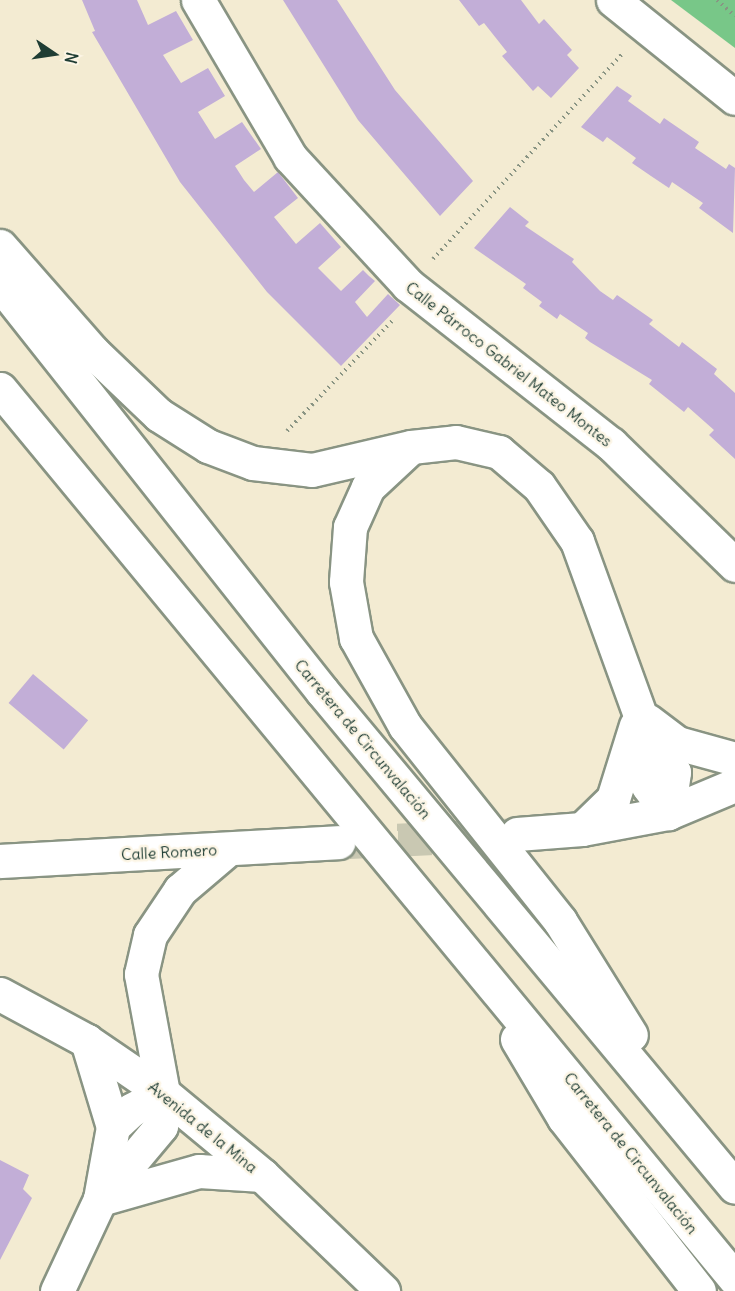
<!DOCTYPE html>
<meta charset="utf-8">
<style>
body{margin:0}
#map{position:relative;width:735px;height:1291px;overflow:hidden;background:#f3ebd2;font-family:Delius,sans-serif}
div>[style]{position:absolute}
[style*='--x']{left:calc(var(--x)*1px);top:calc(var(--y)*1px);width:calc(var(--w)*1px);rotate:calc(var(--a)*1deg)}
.green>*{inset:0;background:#78c788}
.building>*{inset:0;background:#c2aed7;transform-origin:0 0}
.minor-tunnel>*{height:33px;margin-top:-16.5px;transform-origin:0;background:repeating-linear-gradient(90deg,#c9c8b2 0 33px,transparent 0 49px)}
.path>*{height:4px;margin-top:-2px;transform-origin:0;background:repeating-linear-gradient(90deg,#899483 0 1.5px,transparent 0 6px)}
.roads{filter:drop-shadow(2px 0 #899483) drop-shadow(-2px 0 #899483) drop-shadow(0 2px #899483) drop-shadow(0 -2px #899483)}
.minor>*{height:33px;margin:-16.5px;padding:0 16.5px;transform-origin:16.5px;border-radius:16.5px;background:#fff}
.secondary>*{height:33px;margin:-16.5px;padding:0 16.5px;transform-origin:16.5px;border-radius:16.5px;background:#fff}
span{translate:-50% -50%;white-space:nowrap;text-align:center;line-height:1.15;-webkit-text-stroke:5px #fcf5e5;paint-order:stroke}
.street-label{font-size:16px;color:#1f3d34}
.north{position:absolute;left:24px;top:24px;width:60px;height:60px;-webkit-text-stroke:4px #fcf5e5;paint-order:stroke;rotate:103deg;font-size:16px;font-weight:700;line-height:24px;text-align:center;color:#1f3d34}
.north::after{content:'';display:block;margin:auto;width:21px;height:27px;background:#1f3d34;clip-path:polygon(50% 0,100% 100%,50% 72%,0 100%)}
</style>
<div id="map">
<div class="green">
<i style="clip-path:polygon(671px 0,735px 0,735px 48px)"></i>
</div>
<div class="building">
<i style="clip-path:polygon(82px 0,137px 0,148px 25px,176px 11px,193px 40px,163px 55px,181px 83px,208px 68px,225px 96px,198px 112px,215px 139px,242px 122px,261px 149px,235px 166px,244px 180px,254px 192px,278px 172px,298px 198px,274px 217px,296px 244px,320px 223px,341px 247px,318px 268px,341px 291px,363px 270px,369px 276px,375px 281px,355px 302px,367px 317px,388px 294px,400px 305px,341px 366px,267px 292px,180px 182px,92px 32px,95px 31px)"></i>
<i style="clip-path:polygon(283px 0,337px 0,395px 90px,473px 181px,440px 216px,358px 120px)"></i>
<i style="clip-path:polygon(459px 0,521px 0,539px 24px,544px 19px,572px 50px,567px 55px,579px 68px,551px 98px,538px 86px,533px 91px,502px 56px,507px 52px,484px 23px,479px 26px)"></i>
<i style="clip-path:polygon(617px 86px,632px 96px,628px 101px,660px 124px,664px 118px,699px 142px,695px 148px,726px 169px,729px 164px,735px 168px,733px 233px,699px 208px,703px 203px,672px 182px,669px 188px,651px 176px,632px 163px,636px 158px,607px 137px,603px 142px,581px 127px)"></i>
<i style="clip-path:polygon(510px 207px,529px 222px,525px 226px,574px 259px,572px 262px,600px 291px,613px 300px,617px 295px,653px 320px,649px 324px,679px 347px,682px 342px,717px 369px,714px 374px,735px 393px,735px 459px,709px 435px,714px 430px,688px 407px,684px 412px,649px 384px,652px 380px,590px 342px,585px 338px,588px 333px,560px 314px,557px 319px,546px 311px,539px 306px,542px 302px,523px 288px,526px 284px,474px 248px)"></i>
<i style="left:33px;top:674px;width:72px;height:38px;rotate:40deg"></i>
<i style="clip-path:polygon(0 1160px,29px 1175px,23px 1189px,32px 1198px,0 1260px)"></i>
</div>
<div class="minor-tunnel">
<i style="--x:349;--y:842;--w:167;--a:-2.7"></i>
</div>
<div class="path">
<i style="--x:717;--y:0;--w:24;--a:42"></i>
<i style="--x:433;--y:259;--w:280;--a:-47.3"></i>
<i style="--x:287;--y:431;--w:155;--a:-46.3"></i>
</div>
<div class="roads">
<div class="minor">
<i style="--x:198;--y:0;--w:182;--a:59.6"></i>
<i style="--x:290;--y:157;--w:174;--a:47.3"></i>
<i style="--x:408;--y:285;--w:258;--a:38.1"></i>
<i style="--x:611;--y:444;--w:173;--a:44.3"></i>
<i style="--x:613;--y:0;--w:156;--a:38.8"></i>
<i style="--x:517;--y:834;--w:65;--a:-4.4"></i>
<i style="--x:582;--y:829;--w:87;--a:-10.5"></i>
<i style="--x:668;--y:813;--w:73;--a:-22.7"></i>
<i style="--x:0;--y:861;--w:339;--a:-3.2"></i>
<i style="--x:0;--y:994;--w:99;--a:28.4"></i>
<i style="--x:87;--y:1041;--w:92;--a:34.4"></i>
<i style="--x:163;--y:1093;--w:129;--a:39.6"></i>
<i style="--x:262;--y:1175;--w:168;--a:43.8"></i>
<i style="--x:113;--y:1127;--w:25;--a:-43"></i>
<i style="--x:131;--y:1110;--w:36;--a:-28"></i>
<i style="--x:100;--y:1199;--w:95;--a:-50.1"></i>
<i style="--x:161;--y:1126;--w:33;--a:-87"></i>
<i style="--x:163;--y:1093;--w:121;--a:-100.5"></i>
<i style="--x:141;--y:974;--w:40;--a:-77"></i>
<i style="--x:150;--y:935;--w:54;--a:-56.3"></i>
<i style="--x:180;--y:890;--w:63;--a:-40.5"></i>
<i style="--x:100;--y:1199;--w:103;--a:-15.8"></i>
<i style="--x:199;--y:1171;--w:63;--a:3.6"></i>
<i style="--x:57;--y:1291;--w:102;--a:-64.9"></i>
<i style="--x:100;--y:1199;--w:73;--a:-79.8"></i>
<i style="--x:113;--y:1127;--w:90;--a:-106.8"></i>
</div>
<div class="secondary">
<i style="--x:0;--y:246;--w:141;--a:48.7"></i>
<i style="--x:93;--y:352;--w:91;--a:43.7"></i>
<i style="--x:159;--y:415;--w:58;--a:32.3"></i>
<i style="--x:208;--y:446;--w:48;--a:20.7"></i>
<i style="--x:253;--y:463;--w:59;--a:6.8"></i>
<i style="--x:312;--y:470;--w:102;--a:-13.1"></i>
<i style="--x:411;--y:447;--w:45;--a:-6.3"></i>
<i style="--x:456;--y:442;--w:44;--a:13.1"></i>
<i style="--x:499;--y:452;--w:52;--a:40.4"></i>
<i style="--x:539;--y:486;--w:67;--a:55.4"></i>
<i style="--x:577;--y:541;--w:185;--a:70.1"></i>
<i style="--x:640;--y:715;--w:71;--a:83.6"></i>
<i style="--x:648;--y:786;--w:34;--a:53"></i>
<i style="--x:0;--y:284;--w:519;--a:51.65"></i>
<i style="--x:322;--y:691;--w:645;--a:50.22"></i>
<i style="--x:0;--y:389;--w:1154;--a:50.45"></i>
<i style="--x:409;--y:449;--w:56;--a:137.2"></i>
<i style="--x:368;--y:487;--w:44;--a:114.2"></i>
<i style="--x:350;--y:527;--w:55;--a:94.2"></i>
<i style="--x:346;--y:582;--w:57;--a:79.9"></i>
<i style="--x:356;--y:638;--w:101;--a:60.9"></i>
<i style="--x:405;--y:726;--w:249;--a:51.5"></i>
<i style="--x:560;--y:921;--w:134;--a:58.1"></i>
<i style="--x:648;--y:721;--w:36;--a:37"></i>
<i style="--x:677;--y:743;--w:60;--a:15.4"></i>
<i style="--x:645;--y:724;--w:56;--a:58.9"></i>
<i style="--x:674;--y:772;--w:41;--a:98.3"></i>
<i style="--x:582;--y:829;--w:43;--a:-44.1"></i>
<i style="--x:613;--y:799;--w:77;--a:-72.7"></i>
<i style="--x:517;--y:1039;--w:92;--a:59.3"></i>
<i style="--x:564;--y:1118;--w:219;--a:52"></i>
</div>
</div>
<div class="street-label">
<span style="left:509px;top:364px;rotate:38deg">Calle Párroco Gabriel Mateo Montes</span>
<span style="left:363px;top:739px;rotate:50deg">Carretera de Circunvalación</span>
<span style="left:169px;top:852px;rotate:-3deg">Calle Romero</span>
<span style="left:203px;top:1127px;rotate:39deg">Avenida de la Mina</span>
<span style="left:631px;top:1153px;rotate:51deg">Carretera de Circunvalación</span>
</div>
<div class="north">N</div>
</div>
